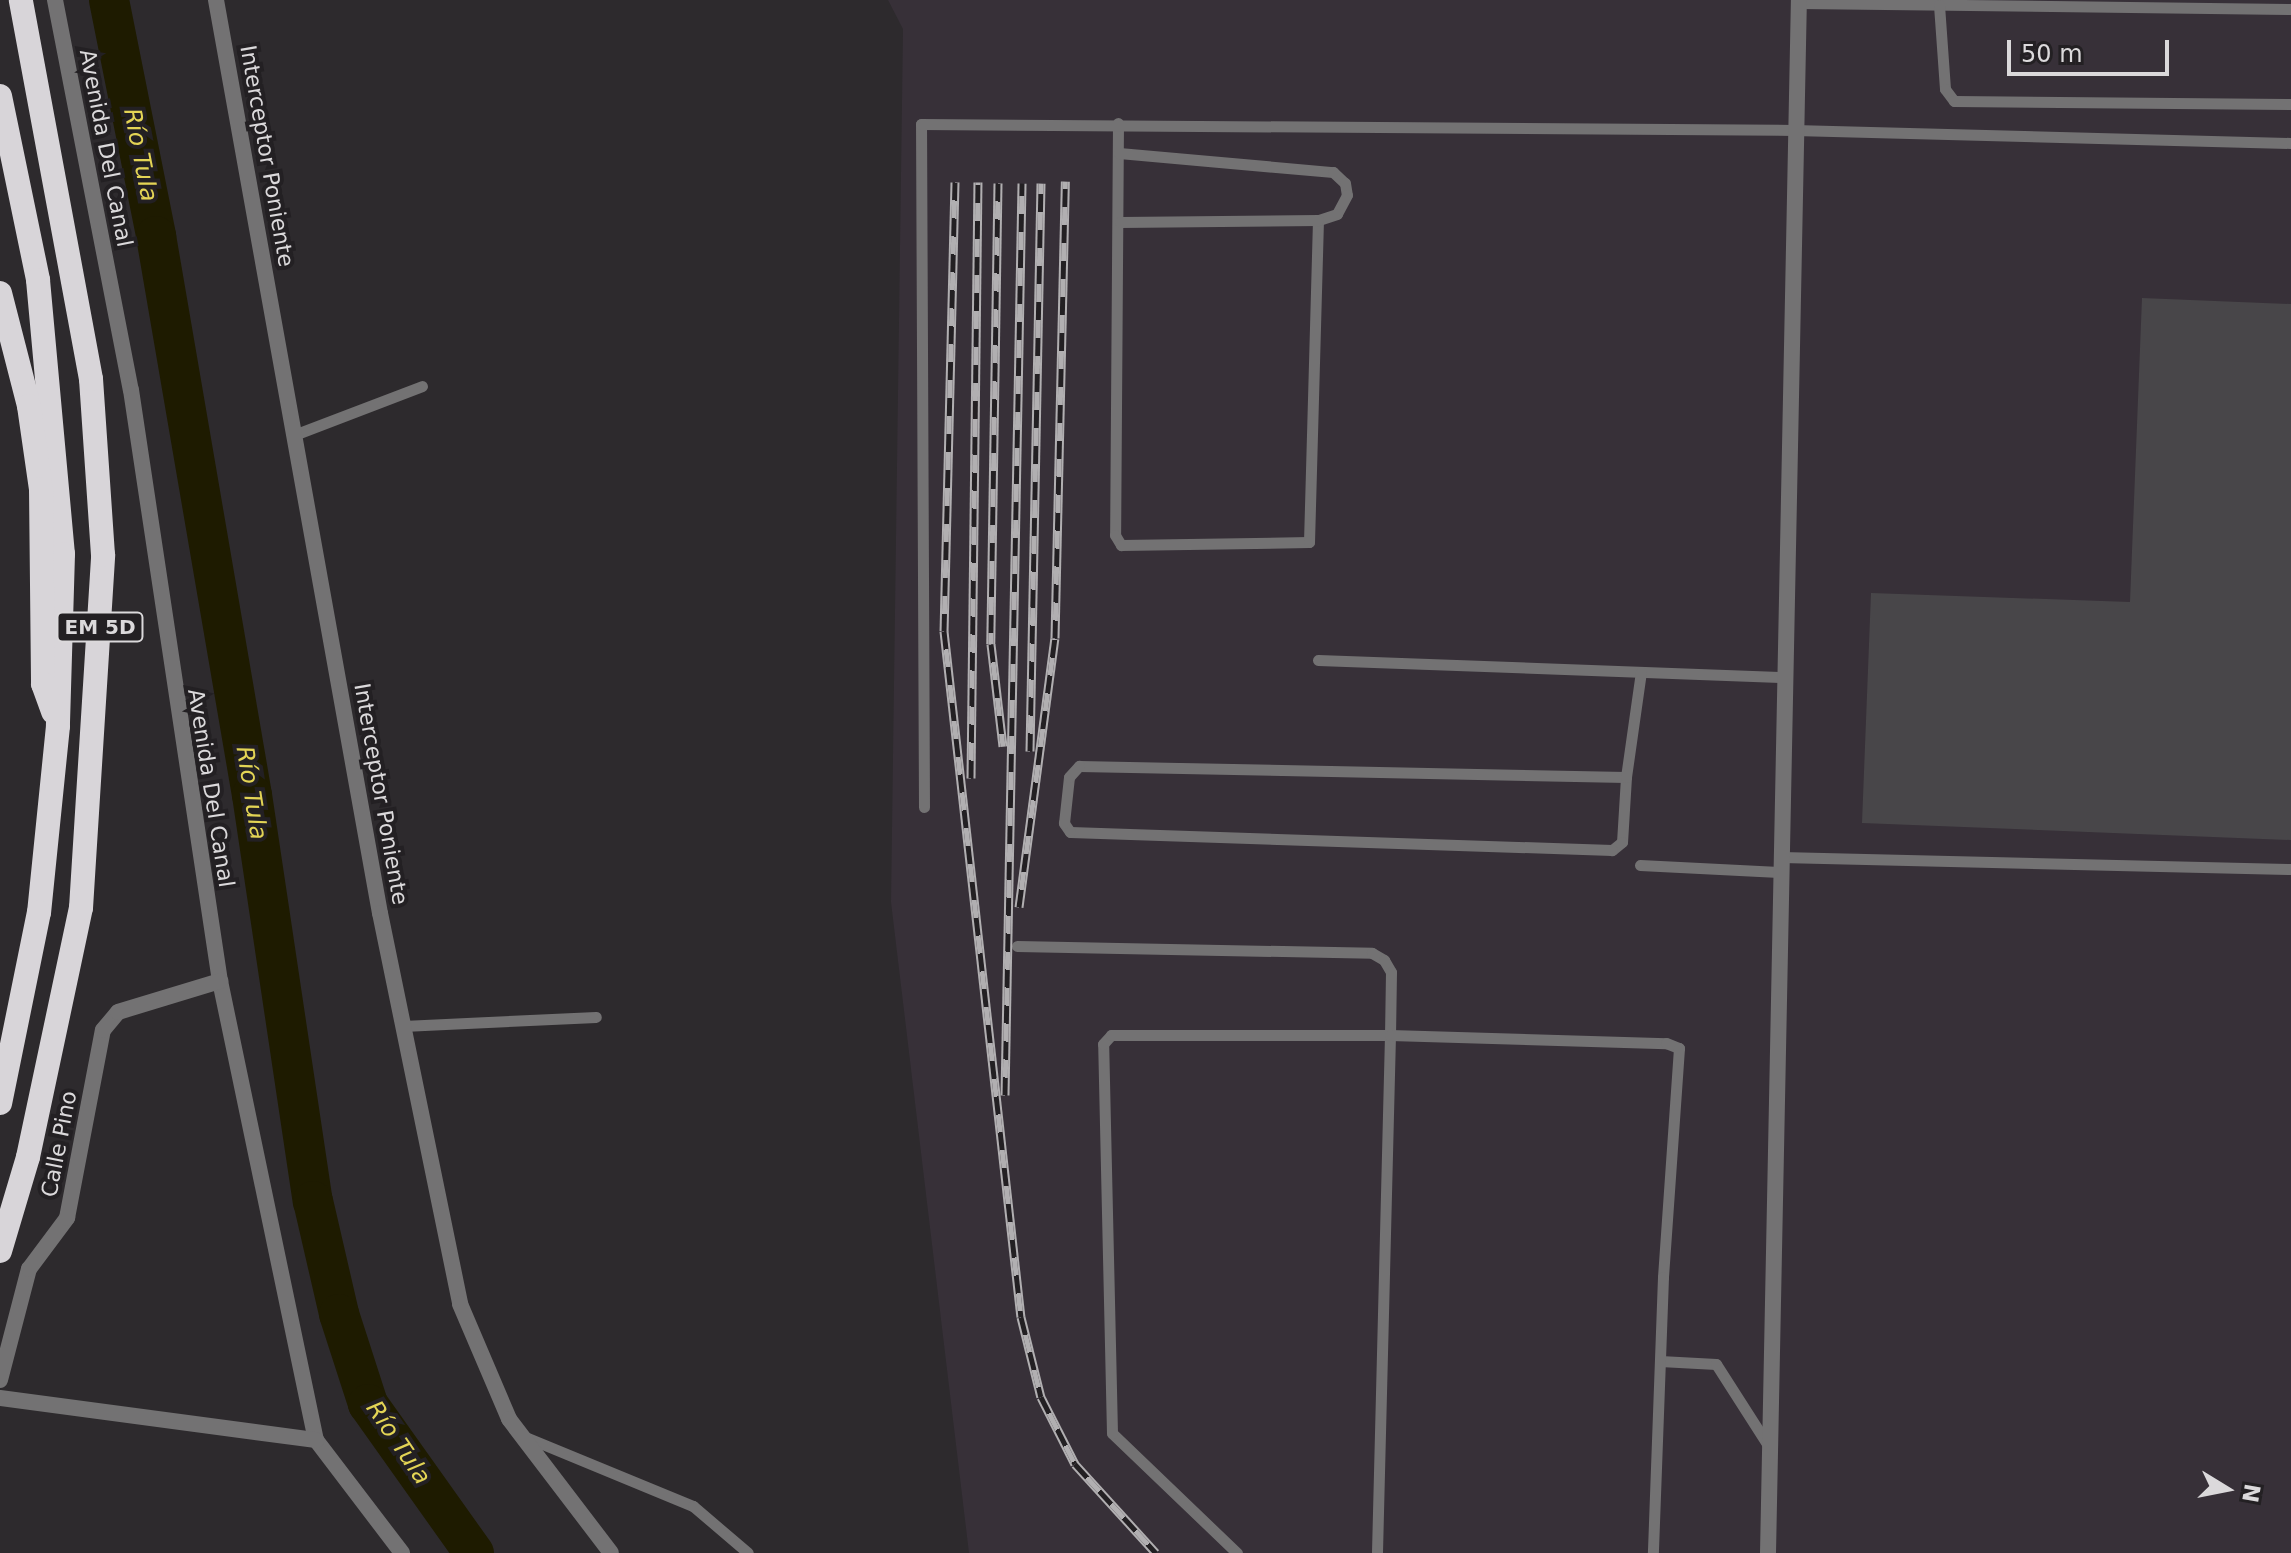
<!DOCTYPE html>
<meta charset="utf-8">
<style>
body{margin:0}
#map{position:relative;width:2291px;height:1553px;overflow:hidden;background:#2d2a2d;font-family:"DejaVu Sans",sans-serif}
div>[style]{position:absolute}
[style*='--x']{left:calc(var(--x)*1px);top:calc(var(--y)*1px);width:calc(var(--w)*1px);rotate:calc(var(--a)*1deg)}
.built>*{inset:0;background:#373038}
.river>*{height:40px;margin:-20px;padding:0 20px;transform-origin:20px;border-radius:20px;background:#1e1b00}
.building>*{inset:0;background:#484649}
.lane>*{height:11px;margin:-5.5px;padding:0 5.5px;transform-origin:5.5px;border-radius:5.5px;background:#737273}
.street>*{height:16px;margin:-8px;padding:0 8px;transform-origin:8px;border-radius:8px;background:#737273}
.highway>*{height:24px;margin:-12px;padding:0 12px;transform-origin:12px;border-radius:12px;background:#d8d5d9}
.rail>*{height:9px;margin-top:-4.5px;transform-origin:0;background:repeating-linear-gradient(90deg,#232023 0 18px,#b1afb1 0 36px);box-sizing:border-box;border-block:2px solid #b1afb1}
span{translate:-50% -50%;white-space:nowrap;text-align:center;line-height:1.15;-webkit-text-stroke:8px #232023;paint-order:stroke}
.shield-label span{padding:2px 6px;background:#232023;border:2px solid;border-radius:6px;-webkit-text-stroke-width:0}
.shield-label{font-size:20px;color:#dbd9db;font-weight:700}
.street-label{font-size:22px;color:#dbd9db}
.water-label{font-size:24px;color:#e3d455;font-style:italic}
.north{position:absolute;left:2187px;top:1449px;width:80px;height:80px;-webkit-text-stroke:6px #232023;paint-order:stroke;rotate:100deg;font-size:22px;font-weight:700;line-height:32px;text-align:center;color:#dbd9db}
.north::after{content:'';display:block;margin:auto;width:28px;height:36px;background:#dbd9db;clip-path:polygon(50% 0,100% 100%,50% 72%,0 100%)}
.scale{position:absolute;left:2007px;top:40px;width:162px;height:36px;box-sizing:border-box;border:4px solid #dbd9db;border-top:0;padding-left:10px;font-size:24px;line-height:28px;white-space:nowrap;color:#dbd9db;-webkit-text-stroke:6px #232023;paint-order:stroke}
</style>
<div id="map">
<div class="built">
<i style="clip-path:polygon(888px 0,2291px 0,2291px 1553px,969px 1553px,891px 902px,903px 29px)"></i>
</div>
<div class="river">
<i style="--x:109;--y:0;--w:241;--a:78.7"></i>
<i style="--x:156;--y:236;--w:567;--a:80.26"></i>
<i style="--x:252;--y:795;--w:411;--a:81.5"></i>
<i style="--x:313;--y:1201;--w:116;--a:77"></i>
<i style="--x:339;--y:1314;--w:95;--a:72.1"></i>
<i style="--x:368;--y:1404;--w:183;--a:54.6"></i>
</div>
<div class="building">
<i style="clip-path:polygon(2142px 298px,2291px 304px,2291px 840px,1862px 823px,1871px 593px,2130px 602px)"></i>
</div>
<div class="lane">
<i style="--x:1799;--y:3;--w:492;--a:0.7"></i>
<i style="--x:1939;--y:5;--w:84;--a:85.9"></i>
<i style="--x:1945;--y:89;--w:15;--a:53"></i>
<i style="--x:1954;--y:101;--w:337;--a:0.5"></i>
<i style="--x:1118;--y:123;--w:412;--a:90.4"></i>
<i style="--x:1115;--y:535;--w:12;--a:59"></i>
<i style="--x:1121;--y:545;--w:188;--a:-0.9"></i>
<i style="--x:1309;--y:542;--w:322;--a:-88.4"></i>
<i style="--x:1119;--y:153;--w:215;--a:5.1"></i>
<i style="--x:1333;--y:172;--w:16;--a:43"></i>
<i style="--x:1345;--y:183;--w:12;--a:81"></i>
<i style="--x:1347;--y:195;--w:21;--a:118"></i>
<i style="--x:1337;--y:214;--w:20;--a:162"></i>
<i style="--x:1318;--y:220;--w:198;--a:179.4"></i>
<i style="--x:294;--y:435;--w:137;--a:-20.9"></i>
<i style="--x:1318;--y:660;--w:466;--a:2.1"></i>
<i style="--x:1079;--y:766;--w:547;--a:1.15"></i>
<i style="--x:1626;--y:777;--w:65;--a:93.5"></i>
<i style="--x:1622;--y:842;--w:13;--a:141"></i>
<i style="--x:1612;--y:850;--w:542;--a:-178.1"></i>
<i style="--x:1070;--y:832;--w:11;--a:-124"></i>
<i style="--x:1064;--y:823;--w:46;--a:-83.8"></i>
<i style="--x:1069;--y:777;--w:15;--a:-48"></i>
<i style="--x:1626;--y:777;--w:106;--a:-81.9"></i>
<i style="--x:924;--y:807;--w:683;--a:-90.25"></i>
<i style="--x:921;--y:124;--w:873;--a:0.39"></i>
<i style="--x:1794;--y:130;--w:497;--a:1.5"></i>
<i style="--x:1781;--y:857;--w:510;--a:1.35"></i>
<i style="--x:1640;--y:865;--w:139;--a:2.9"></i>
<i style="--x:1017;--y:946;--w:355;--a:1.1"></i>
<i style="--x:1372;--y:953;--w:14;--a:30"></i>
<i style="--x:1384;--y:960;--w:14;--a:60"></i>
<i style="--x:1391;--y:972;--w:63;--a:90.9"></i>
<i style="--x:1390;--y:1035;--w:518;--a:91.44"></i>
<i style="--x:403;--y:1026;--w:193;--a:-2.7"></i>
<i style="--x:1660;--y:1361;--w:56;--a:3.1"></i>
<i style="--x:1716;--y:1364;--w:98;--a:57.4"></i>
<i style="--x:523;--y:1436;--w:184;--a:22.4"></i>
<i style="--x:693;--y:1506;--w:72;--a:40.5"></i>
<i style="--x:1237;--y:1553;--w:173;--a:-136.2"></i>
<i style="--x:1112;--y:1433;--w:389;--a:-91.3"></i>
<i style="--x:1103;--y:1044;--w:12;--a:-48"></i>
<i style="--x:1111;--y:1035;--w:279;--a:0"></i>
<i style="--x:1390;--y:1035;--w:276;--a:1.7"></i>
<i style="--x:1666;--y:1043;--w:14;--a:21"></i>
<i style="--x:1679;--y:1048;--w:230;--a:94"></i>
<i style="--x:1663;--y:1277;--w:276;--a:92.1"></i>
</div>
<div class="street">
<i style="--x:55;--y:0;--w:397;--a:79"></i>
<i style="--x:131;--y:390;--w:598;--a:81.44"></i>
<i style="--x:220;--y:981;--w:469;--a:78.2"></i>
<i style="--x:316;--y:1440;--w:142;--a:52.7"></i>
<i style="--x:216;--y:0;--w:928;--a:79.82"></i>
<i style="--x:380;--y:913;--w:399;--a:78.4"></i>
<i style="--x:460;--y:1304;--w:125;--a:66.9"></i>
<i style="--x:509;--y:1419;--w:168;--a:52.7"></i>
<i style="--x:0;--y:1380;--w:115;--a:-75.4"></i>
<i style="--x:29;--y:1269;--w:64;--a:-53.3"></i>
<i style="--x:67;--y:1218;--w:191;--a:-79.2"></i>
<i style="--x:103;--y:1030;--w:23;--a:-50"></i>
<i style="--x:118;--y:1012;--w:107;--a:-16.9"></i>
<i style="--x:0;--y:1398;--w:319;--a:7.6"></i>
<i style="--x:1768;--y:1553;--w:1553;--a:-88.86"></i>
</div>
<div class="highway">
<i style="--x:0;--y:96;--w:188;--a:78.3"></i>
<i style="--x:38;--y:280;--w:275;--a:84.8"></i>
<i style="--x:63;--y:554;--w:172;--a:91.7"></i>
<i style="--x:58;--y:726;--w:187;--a:95.8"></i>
<i style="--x:39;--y:912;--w:195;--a:101.5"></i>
<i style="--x:0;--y:293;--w:117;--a:75.6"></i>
<i style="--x:29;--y:406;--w:84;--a:81.8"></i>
<i style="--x:41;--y:489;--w:195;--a:89.4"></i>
<i style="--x:43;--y:684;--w:30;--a:70"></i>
<i style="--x:0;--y:1251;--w:98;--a:-73.4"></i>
<i style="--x:28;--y:1157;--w:255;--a:-78"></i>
<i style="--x:81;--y:908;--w:354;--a:-86.4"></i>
<i style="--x:103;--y:555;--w:176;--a:-93.9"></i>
<i style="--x:91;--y:379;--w:385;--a:-100.5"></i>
</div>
<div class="rail">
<i style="--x:955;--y:182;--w:449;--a:91.4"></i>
<i style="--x:944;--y:631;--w:690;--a:83.6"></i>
<i style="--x:1021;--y:1317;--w:82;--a:76"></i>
<i style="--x:1041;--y:1397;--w:75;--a:63.1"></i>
<i style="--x:1075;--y:1464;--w:120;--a:47.7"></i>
<i style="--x:998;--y:183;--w:461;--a:90.9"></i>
<i style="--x:991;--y:644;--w:103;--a:83.3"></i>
<i style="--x:1030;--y:751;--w:568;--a:-88.89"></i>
<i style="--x:971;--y:778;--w:596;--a:-89.33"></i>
<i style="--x:1019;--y:907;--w:271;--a:-82.4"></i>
<i style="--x:1055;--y:638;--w:457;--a:-88.7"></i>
<i style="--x:1005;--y:1095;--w:912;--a:-88.93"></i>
</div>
<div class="shield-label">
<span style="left:100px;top:627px">EM 5D</span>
</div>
<div class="street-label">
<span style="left:106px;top:148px;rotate:79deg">Avenida Del Canal</span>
<span style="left:267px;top:156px;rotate:80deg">Interceptor Poniente</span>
<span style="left:211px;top:788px;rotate:81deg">Avenida Del Canal</span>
<span style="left:381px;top:794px;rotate:80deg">Interceptor Poniente</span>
<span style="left:59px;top:1144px;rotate:-79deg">Calle Pino</span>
</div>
<div class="water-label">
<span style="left:140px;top:155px;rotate:79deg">Río Tula</span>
<span style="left:251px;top:793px;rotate:81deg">Río Tula</span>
<span style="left:398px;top:1443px;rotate:56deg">Río Tula</span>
</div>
<div class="north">N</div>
<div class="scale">50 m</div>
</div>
